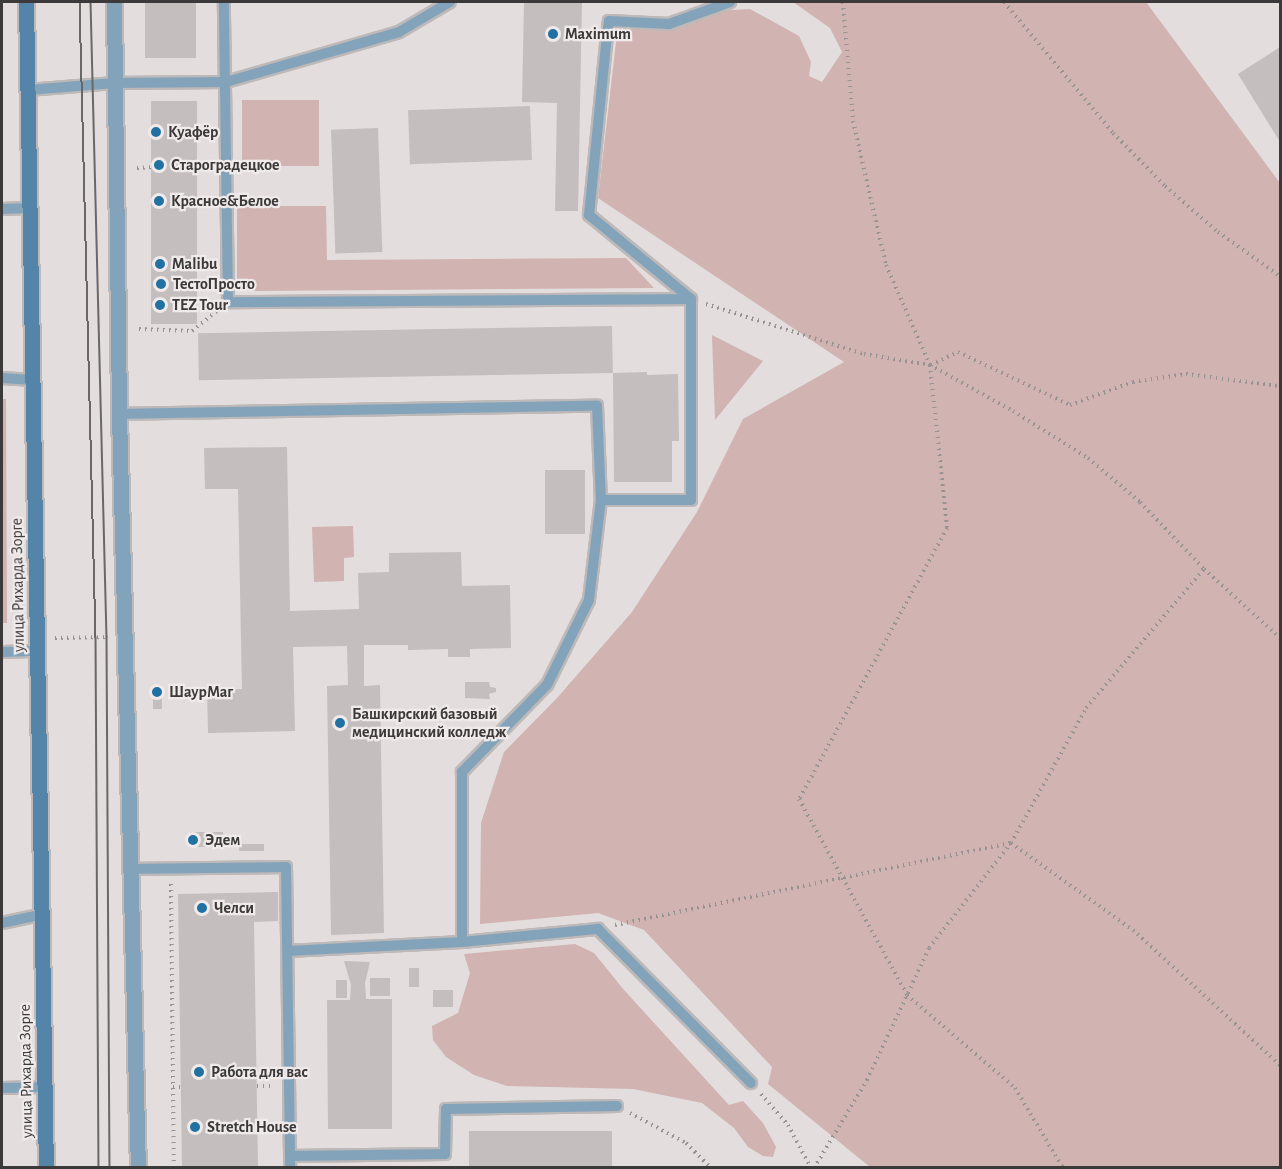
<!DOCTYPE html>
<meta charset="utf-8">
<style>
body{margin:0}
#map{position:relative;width:1282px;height:1169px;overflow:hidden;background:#e3dddd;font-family:"Alegreya Sans",sans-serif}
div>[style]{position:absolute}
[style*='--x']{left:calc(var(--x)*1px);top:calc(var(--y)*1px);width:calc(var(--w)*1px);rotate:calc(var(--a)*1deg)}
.green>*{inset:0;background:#d1b3b1;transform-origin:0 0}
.building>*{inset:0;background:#c4bebe;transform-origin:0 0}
.path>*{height:4px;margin-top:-2px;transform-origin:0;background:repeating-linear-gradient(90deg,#979393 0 1.5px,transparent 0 6px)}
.roads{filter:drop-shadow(2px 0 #beb9b9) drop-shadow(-2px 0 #beb9b9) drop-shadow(0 2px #beb9b9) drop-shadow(0 -2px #beb9b9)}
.service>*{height:10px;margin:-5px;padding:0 5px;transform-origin:5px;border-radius:5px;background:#83a3bb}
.minor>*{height:15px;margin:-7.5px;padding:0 7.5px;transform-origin:7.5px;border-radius:7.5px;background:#83a3bb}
.secondary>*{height:15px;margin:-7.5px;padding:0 7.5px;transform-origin:7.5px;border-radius:7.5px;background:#5485a9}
.tram>*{height:1.5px;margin:-0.75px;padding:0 0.75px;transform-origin:0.75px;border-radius:0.75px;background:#6a6767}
.dots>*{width:16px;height:16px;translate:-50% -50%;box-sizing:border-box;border:3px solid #f0eaea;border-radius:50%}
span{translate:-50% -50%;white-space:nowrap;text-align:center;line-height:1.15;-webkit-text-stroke:4.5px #f0eaea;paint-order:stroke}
.poi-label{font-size:16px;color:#3b3939;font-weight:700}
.left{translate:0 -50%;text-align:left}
.street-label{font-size:16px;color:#3b3939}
.frame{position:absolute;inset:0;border:3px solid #3b3939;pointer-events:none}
</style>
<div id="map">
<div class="green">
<i style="clip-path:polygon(793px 2px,1146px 2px,1280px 183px,1280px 1167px,870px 1167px,768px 1084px,772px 1067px,644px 930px,598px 913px,480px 924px,481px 823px,504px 752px,557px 698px,632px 612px,697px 512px,743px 419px,844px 362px,598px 198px,618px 25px,669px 31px,713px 11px,750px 9px,799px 36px,811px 62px,809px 76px,822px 82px,842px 52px,830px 28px)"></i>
<i style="left:242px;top:100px;width:77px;height:66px"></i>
<i style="clip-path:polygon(237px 206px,326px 206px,327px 260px,626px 258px,654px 288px,237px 291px)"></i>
<i style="clip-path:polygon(712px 335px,763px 361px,715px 420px)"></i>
<i style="clip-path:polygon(2px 399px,6px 399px,7px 623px,2px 623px)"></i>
<i style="clip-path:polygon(353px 526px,354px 557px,344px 558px,344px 581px,314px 582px,312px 527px)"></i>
<i style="clip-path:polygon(575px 944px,594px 953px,624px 990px,729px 1105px,743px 1101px,763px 1123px,776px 1147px,773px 1157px,763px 1156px,748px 1147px,734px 1128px,702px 1103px,633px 1089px,507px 1086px,474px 1075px,446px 1057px,433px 1040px,432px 1026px,458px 1013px,470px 973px,464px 954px)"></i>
</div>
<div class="building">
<i style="left:145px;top:2px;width:51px;height:56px"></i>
<i style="clip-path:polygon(524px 2px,582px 2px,578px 211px,555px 211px,557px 103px,522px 102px)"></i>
<i style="clip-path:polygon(1280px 47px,1280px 142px,1238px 74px)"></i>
<i style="left:151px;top:101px;width:46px;height:223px"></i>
<i style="left:530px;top:106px;width:54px;height:122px;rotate:88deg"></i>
<i style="left:378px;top:128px;width:124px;height:47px;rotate:88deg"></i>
<i style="left:612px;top:326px;width:47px;height:414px;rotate:89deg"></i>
<i style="clip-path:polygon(647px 372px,647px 375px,678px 374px,679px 441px,672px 441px,672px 482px,614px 482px,613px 373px)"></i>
<i style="clip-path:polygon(287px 447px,290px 611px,359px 609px,358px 573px,389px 572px,389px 553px,461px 552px,462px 586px,510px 585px,511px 648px,470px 649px,470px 657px,448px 657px,448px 649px,408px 650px,408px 645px,364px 645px,364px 686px,380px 685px,384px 933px,331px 935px,327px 686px,348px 685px,347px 646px,293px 647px,295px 731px,208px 733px,207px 690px,242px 689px,238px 489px,205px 489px,204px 448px)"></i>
<i style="left:545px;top:470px;width:40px;height:64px"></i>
<i style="clip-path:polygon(465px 682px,489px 682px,490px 687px,496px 688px,496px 692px,489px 694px,490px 699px,465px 698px)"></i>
<i style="left:153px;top:685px;width:9px;height:24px"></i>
<i style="left:223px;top:832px;width:15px;height:33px;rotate:90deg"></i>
<i style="left:239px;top:844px;width:25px;height:7px"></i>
<i style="clip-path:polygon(278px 892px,278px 921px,254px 922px,258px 1168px,182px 1168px,178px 894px)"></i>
<i style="clip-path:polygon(344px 961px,370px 962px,365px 983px,366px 999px,392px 999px,392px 1129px,328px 1129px,327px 1000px,350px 1000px,351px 985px)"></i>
<i style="left:409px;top:968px;width:10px;height:19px"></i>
<i style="left:370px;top:978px;width:20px;height:18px"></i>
<i style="left:336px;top:980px;width:11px;height:18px"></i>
<i style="left:433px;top:990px;width:20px;height:17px"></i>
<i style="left:612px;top:1131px;width:37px;height:143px;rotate:90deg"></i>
</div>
<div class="path">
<i style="--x:843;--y:2;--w:119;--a:85.2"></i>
<i style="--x:853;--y:121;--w:148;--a:77.1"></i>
<i style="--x:886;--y:265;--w:109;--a:66.3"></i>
<i style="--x:930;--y:365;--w:164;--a:84"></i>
<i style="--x:947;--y:528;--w:309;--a:118.6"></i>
<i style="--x:799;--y:799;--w:224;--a:61.1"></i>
<i style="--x:907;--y:995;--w:143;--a:40.7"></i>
<i style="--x:1015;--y:1088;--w:93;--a:59"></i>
<i style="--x:1004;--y:2;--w:170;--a:50.2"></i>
<i style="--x:1113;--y:133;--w:74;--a:45.5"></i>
<i style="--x:1165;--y:186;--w:70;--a:41"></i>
<i style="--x:1218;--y:232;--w:76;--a:35.4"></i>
<i style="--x:137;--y:168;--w:15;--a:-4"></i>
<i style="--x:706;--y:304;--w:166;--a:17.6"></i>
<i style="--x:864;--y:354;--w:67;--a:9.5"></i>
<i style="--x:930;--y:365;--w:95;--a:29"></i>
<i style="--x:1013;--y:411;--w:89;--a:32.1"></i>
<i style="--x:1088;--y:458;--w:68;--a:40.2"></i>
<i style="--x:1140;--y:502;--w:93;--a:46.3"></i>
<i style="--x:1204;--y:569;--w:103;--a:42.2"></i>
<i style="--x:139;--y:329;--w:53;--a:2.2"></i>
<i style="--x:192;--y:331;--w:33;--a:-39"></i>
<i style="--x:931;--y:365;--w:30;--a:-26"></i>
<i style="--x:958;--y:352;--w:124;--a:25.3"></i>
<i style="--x:1070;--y:405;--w:67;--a:-20.1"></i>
<i style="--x:1133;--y:382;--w:54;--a:-8.6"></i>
<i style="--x:1186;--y:374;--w:95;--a:7.3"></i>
<i style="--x:55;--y:638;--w:52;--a:-1.1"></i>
<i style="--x:171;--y:884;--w:284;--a:89.4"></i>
<i style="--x:615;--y:925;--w:404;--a:-11.7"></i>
<i style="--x:1011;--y:843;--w:150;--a:35.5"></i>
<i style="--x:1133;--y:930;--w:200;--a:42.6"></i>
<i style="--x:257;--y:1086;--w:17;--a:0"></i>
<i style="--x:173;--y:1087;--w:8;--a:0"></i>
<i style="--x:761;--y:1094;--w:41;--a:48.9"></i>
<i style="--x:788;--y:1125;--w:49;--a:61.9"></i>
<i style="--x:630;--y:1113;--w:64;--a:28.2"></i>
<i style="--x:686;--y:1143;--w:35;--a:45"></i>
<i style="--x:814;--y:1168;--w:103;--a:-58.9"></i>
<i style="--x:867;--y:1080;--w:146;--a:-64.8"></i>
<i style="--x:929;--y:948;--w:133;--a:-52"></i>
<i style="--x:1011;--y:843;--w:154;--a:-60.9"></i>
<i style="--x:1086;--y:708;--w:182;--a:-49.7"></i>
</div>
<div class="roads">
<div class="service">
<i style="--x:28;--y:90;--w:87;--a:-4.6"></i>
<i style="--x:115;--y:83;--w:111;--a:-0.5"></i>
<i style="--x:226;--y:82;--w:180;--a:-16.1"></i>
<i style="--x:399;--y:32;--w:59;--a:-30.5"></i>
<i style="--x:2;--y:209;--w:27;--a:-2"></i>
<i style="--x:691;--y:299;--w:132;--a:-140.5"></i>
<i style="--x:589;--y:215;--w:171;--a:-84.3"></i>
<i style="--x:606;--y:45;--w:24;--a:-83"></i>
<i style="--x:609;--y:21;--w:60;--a:2.9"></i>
<i style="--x:669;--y:24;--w:65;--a:-19.8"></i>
<i style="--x:2;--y:378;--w:30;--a:4"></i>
<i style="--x:119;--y:414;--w:478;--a:-1"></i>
<i style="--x:597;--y:406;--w:94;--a:87.6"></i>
<i style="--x:601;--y:500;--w:90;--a:0"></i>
<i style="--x:691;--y:500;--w:201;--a:-90"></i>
<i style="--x:691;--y:299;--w:463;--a:179.6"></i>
<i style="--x:228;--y:302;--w:300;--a:-90.8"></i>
<i style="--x:2;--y:652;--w:35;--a:-2"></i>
<i style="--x:130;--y:869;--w:156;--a:-0.7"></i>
<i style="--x:286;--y:867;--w:301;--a:89.2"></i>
<i style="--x:2;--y:923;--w:40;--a:-12"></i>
<i style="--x:462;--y:942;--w:170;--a:-90"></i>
<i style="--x:462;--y:772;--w:122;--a:-45.7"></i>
<i style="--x:547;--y:685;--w:95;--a:-63.7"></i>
<i style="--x:589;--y:600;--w:101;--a:-83.2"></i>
<i style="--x:288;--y:951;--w:174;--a:-3"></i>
<i style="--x:462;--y:942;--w:137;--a:-5.5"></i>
<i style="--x:598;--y:929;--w:217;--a:45.2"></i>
<i style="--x:2;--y:1088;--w:43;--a:-1.3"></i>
<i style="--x:290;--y:1156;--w:155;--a:-0.7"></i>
<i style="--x:445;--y:1154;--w:45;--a:-88.7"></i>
<i style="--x:446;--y:1109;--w:171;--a:-1"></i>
</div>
<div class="minor">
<i style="--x:114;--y:2;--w:412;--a:89.3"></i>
<i style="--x:119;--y:414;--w:754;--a:88.56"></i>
</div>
<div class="secondary">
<i style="--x:26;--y:2;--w:1166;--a:89.02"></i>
</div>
</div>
<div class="tram">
<i style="--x:80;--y:2;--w:635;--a:88.56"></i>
<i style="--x:96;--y:637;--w:531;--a:89.68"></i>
<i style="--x:91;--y:2;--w:635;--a:88.56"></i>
<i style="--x:107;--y:637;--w:531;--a:89.68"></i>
</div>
<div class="dots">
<i style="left:553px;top:34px;background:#2271a3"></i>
<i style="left:156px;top:132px;background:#2271a3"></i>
<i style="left:159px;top:165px;background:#2271a3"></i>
<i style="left:159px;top:201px;background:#2271a3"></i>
<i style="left:160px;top:264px;background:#2271a3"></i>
<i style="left:161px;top:284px;background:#2271a3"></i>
<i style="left:160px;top:305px;background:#2271a3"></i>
<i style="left:157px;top:692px;background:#2271a3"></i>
<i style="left:340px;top:723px;background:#2271a3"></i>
<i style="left:193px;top:840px;background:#2271a3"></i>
<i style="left:202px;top:908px;background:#2271a3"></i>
<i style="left:199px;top:1072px;background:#2271a3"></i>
<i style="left:195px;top:1127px;background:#2271a3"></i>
</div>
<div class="poi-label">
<span class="left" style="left:565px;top:34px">Maximum</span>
<span class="left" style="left:168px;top:132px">Куафёр</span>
<span class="left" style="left:171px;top:165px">Староградецкое</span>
<span class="left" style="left:171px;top:201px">Красное&amp;Белое</span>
<span class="left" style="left:172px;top:264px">Malibu</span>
<span class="left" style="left:173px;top:284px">ТестоПросто</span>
<span class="left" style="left:172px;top:305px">TEZ Tour</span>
<span class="left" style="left:169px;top:692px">ШаурМаг</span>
<span class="left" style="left:352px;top:723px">Башкирский базовый<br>медицинский колледж</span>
<span class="left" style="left:205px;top:840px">Эдем</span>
<span class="left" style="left:214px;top:908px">Челси</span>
<span class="left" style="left:211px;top:1072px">Работа для вас</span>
<span class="left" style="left:207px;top:1127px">Stretch House</span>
</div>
<div class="street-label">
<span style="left:18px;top:585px;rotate:-91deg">улица Рихарда Зорге</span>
<span style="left:26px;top:1071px;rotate:-91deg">улица Рихарда Зорге</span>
</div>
<div class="frame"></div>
</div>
